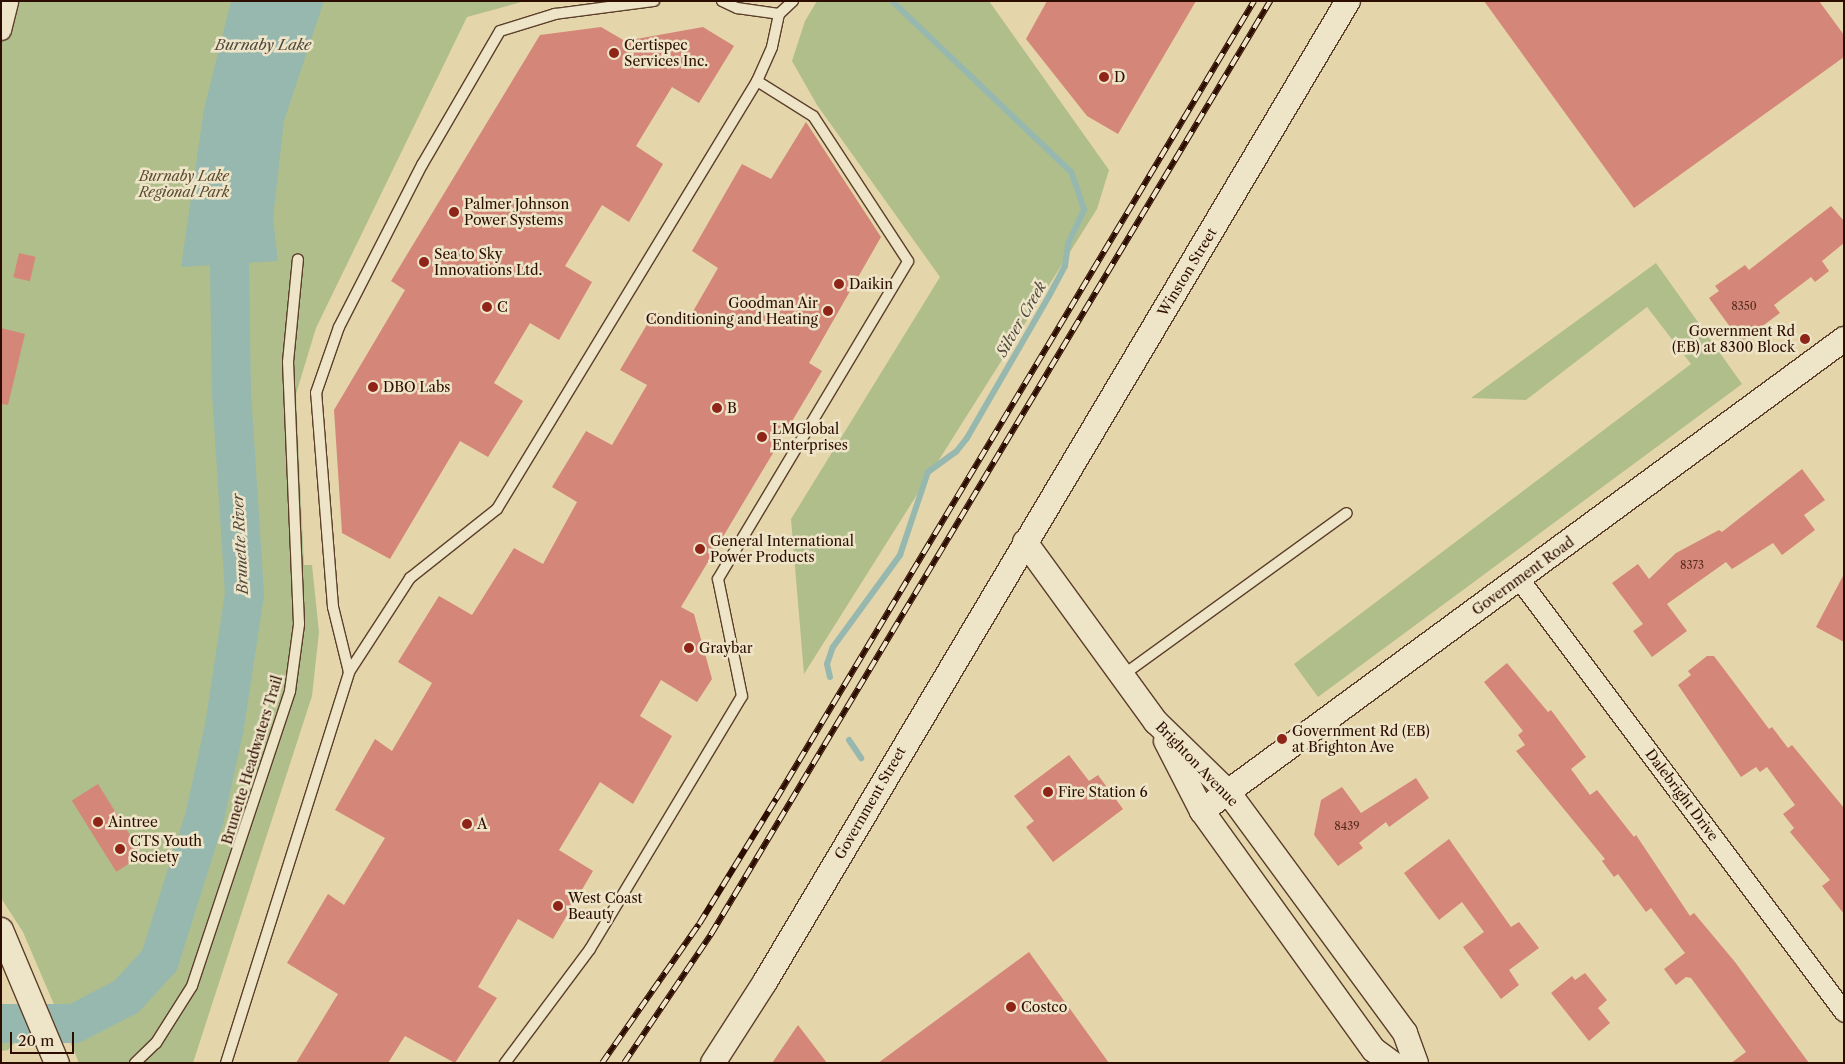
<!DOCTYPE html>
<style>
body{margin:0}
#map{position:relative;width:1845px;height:1064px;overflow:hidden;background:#e5d5aa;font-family:"Libre Caslon Text",serif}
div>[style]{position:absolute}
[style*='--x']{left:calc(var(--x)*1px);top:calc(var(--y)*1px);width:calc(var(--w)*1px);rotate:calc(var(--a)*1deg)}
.green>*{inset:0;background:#b0be8c}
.water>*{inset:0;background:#96b8af}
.stream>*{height:6px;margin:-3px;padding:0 3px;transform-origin:3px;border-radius:3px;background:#96b8af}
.river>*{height:39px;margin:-19.5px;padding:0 19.5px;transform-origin:19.5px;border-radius:19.5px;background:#96b8af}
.building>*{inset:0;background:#d48778;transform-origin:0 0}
.roads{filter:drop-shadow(1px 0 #5b3f2a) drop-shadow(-1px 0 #5b3f2a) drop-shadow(0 1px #5b3f2a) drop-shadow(0 -1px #5b3f2a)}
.service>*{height:10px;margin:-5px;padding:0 5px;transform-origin:5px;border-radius:5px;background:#eee4c8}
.minor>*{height:19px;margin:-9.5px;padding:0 9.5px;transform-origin:9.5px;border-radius:9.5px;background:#eee4c8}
.tertiary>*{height:24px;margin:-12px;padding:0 12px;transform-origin:12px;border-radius:12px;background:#eee4c8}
.rail>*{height:5.5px;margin-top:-2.75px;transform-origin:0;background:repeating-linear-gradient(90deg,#eee4c8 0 11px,#2d0d00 0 22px);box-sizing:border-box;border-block:1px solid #2d0d00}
.dots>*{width:14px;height:14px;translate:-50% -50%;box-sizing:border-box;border:2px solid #eee4c8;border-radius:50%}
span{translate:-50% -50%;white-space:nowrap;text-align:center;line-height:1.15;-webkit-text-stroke:5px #eee4c8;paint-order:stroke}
.number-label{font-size:11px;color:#572c1e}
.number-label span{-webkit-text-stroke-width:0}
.poi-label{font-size:14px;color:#2d0d00}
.left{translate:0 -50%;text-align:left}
.right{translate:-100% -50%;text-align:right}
.park-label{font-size:14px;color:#5b4b31;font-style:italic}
.street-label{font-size:14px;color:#2d0d00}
.water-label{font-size:15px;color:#52493d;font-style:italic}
.frame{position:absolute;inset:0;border:2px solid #2d0d00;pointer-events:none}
.scale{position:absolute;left:10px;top:1032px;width:64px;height:22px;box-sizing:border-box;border:2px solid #2d0d00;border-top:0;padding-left:6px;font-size:15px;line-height:18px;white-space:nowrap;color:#2d0d00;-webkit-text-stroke:4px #eee4c8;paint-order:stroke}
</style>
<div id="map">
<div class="green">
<i style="clip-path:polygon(1px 1px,525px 1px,467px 17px,316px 328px,296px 394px,304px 565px,312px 565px,319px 632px,312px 696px,193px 1063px,79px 1063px,23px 932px,1px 898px)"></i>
<i style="clip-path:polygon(817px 1px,989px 1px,1109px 170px,1097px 209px,804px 674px,791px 519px,940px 277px,817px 105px,792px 61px,805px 21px)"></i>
<i style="clip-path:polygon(1656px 263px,1742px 384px,1318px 697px,1294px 664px,1691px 364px,1647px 307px,1526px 400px,1471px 398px)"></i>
<i style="clip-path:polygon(1px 1007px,16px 1041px,8px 1050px,1px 1051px)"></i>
</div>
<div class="water">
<i style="clip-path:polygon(231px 1px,324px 1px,284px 121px,273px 218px,278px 261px,181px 267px,204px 109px)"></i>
</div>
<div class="stream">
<i style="--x:830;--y:677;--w:13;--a:-103"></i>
<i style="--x:827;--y:664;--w:18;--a:-71"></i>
<i style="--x:833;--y:647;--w:114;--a:-53.9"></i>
<i style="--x:900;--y:555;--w:88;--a:-71.4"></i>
<i style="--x:928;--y:472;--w:34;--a:-36"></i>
<i style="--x:956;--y:452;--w:18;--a:-52"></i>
<i style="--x:967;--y:438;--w:164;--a:-60"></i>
<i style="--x:1049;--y:296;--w:34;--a:-62"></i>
<i style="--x:1065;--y:266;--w:22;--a:-82"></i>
<i style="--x:1068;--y:244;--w:38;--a:-65"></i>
<i style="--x:1084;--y:209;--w:39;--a:-109"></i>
<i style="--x:1071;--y:172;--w:248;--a:-136.3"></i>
<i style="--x:849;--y:740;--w:22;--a:56"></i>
</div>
<div class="river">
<i style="--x:1;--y:1023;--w:73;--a:0"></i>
<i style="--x:74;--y:1023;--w:59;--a:-27.4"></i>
<i style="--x:126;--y:996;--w:49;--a:-47.5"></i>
<i style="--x:159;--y:960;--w:150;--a:-72.5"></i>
<i style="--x:204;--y:817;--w:93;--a:-77.6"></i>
<i style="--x:224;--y:726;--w:134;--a:-81.4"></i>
<i style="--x:244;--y:593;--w:199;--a:-93.7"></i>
<i style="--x:231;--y:394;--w:183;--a:-90.9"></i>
</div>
<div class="building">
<i style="clip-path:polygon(1047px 1px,1196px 1px,1118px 134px,1087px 116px,1026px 39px)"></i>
<i style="clip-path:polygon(1484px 1px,1819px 1px,1844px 35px,1844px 57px,1634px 208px)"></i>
<i style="clip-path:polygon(601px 27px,625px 41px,703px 27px,734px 46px,699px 103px,672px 87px,636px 146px,663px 164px,629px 222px,602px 205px,565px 266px,592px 282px,559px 340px,530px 323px,494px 383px,523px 401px,488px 457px,460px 441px,390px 559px,342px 533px,334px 410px,405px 290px,391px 281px,540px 35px)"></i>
<i style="clip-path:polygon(806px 122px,881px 237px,809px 363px,822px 371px,681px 607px,694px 614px,712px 679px,697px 702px,661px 680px,640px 716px,672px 736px,633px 804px,600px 782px,559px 850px,593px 871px,553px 939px,518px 919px,478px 987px,497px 998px,455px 1063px,405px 1036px,388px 1063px,296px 1063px,338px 994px,287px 963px,328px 894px,344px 905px,385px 838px,335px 810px,375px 739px,392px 751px,432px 683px,398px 662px,439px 596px,472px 615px,514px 548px,543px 564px,577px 502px,552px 487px,586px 431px,612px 445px,647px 385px,620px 370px,655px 311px,684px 327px,718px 268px,692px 251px,742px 164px,771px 179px)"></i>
<i style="clip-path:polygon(1831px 206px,1844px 221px,1844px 243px,1822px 261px,1829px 271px,1815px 282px,1811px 277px,1774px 305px,1780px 313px,1741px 342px,1709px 298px,1719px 291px,1715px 286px,1745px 265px,1749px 270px)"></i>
<i style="left:19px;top:253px;width:17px;height:25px;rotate:13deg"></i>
<i style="clip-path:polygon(1px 328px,25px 334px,8px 405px,1px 404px)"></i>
<i style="clip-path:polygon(1802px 469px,1825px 500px,1804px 515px,1815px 530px,1782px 555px,1773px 543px,1732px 569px,1726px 562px,1667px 604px,1687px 631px,1652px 657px,1633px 631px,1643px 624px,1612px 583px,1638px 564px,1649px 579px,1676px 553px,1719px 530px,1722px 532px)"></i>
<i style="clip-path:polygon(1844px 574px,1844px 642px,1816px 627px)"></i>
<i style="clip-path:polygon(1707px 656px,1714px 656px,1769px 729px,1772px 727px,1788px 748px,1792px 745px,1844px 808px,1844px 914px,1822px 886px,1830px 880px,1790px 832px,1794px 828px,1783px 814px,1795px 805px,1767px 767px,1760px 772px,1756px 767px,1741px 777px,1678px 685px,1691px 675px,1688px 671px)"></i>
<i style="clip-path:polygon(1507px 663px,1548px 712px,1551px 710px,1586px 757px,1571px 769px,1590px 795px,1597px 790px,1634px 837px,1636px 835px,1690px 916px,1694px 913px,1735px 962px,1809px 1063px,1731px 1063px,1746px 1052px,1691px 978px,1686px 977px,1676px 985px,1664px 969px,1685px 953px,1651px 908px,1646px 912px,1618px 874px,1614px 877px,1602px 861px,1605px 859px,1516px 751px,1525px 745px,1518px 735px,1523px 731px,1484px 682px)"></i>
<i style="clip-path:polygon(1069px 755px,1089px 781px,1098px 775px,1123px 809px,1053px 862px,1026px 827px,1034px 821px,1014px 796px)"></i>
<i style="clip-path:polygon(1416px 778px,1429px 798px,1389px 827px,1386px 822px,1359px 843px,1363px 848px,1338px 866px,1314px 835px,1321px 800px,1342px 787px,1361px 813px)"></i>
<i style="left:98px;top:784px;width:84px;height:31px;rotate:58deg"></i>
<i style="clip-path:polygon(1449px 839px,1511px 927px,1519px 922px,1539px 948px,1509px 970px,1519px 985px,1501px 999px,1463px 947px,1484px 932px,1462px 902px,1439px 920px,1404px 873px)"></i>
<i style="clip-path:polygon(1029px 952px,1109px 1063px,878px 1063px)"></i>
<i style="clip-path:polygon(1585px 973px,1607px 1000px,1598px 1008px,1610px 1023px,1589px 1041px,1551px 993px,1572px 976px,1575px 980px)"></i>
<i style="clip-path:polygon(798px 1025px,827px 1063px,772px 1063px)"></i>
</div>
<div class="roads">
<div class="service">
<i style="--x:722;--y:1;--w:17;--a:25"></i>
<i style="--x:737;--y:8;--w:42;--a:8.1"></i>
<i style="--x:349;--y:672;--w:67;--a:-103.8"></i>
<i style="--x:333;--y:607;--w:215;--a:-94.5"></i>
<i style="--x:316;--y:393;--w:70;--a:-70.8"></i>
<i style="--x:339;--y:327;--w:182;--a:-62.9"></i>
<i style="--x:422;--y:165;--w:155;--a:-59.8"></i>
<i style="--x:500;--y:31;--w:58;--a:-17.2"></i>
<i style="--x:555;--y:14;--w:100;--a:-7.5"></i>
<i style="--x:1123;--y:675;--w:276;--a:-35.9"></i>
<i style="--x:135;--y:1063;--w:29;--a:-44"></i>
<i style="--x:156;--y:1043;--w:67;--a:-57.7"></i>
<i style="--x:192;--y:986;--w:311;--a:-71.6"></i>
<i style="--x:290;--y:691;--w:68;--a:-82.3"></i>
<i style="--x:299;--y:624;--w:262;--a:-92.4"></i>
<i style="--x:288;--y:362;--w:103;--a:-84.5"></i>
<i style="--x:226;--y:1063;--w:410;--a:-72.5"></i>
<i style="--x:349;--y:672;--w:112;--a:-57"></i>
<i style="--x:410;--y:578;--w:111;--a:-38.4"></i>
<i style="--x:497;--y:509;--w:501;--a:-58.72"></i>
<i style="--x:757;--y:81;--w:37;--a:-66"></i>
<i style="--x:772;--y:47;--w:34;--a:-78"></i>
<i style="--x:779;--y:14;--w:19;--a:-43"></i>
<i style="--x:505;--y:1063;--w:142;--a:-53.3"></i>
<i style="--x:590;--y:949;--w:295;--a:-59"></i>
<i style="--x:742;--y:696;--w:119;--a:-101.6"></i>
<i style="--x:718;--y:579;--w:370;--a:-59.1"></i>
<i style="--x:908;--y:261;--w:173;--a:-123.2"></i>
<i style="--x:813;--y:116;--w:66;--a:-148"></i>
</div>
<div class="minor">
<i style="--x:1;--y:30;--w:30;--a:-76"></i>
<i style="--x:1519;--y:579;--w:541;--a:53.11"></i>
</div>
<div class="tertiary">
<i style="--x:1025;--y:542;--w:223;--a:54"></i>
<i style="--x:1156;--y:722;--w:100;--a:44.2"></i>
<i style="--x:1228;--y:792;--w:299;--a:53.7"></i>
<i style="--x:1405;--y:1033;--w:32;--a:70"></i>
<i style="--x:1166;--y:741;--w:79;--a:62.8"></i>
<i style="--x:1202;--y:811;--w:294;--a:54.3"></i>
<i style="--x:1374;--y:1050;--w:22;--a:36"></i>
<i style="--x:1202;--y:811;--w:797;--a:-36.32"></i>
<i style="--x:1;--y:930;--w:144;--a:67.2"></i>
<i style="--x:713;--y:1063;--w:96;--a:-57.3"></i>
<i style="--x:765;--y:982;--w:1141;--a:-59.28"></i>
</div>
</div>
<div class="rail">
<i style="--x:602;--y:1063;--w:169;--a:-55.1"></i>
<i style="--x:699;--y:924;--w:147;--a:-58.4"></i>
<i style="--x:776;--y:799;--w:930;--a:-59.08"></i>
<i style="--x:624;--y:1063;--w:156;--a:-56"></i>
<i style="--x:711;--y:934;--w:1088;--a:-59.07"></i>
</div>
<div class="dots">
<i style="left:614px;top:53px;background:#8f2418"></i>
<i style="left:1104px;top:77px;background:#8f2418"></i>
<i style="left:454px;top:212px;background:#8f2418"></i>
<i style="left:424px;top:262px;background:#8f2418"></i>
<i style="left:839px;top:284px;background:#8f2418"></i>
<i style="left:487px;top:307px;background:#8f2418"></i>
<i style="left:828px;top:311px;background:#8f2418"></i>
<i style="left:1805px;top:339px;background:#8f2418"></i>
<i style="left:373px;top:387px;background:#8f2418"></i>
<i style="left:717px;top:408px;background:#8f2418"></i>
<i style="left:762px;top:437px;background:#8f2418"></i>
<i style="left:700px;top:549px;background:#8f2418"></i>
<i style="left:689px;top:648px;background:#8f2418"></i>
<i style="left:1282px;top:739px;background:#8f2418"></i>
<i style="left:1048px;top:792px;background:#8f2418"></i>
<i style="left:98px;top:822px;background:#8f2418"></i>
<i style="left:467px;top:824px;background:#8f2418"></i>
<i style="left:120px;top:849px;background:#8f2418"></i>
<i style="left:558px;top:906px;background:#8f2418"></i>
<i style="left:1011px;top:1007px;background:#8f2418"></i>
</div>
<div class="number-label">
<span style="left:1744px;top:306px">8350</span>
<span style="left:1692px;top:565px">8373</span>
<span style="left:1347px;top:826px">8439</span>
</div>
<div class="poi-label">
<span class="left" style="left:624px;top:53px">Certispec<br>Services Inc.</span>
<span class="left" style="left:1114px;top:77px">D</span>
<span class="left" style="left:464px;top:212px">Palmer Johnson<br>Power Systems</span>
<span class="left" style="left:434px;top:262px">Sea to Sky<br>Innovations Ltd.</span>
<span class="left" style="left:849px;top:284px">Daikin</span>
<span class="right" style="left:818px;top:311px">Goodman Air<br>Conditioning and Heating</span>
<span class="left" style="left:497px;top:307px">C</span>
<span class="right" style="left:1795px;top:339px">Government Rd<br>(EB) at 8300 Block</span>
<span class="left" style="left:383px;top:387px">DBO Labs</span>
<span class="left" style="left:727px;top:408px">B</span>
<span class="left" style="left:772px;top:437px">LMGlobal<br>Enterprises</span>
<span class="left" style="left:710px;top:549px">General International<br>Power Products</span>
<span class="left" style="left:699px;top:648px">Graybar</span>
<span class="left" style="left:1292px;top:739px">Government Rd (EB)<br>at Brighton Ave</span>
<span class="left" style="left:1058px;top:792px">Fire Station 6</span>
<span class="left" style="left:108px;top:822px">Aintree</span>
<span class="left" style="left:477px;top:824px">A</span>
<span class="left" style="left:130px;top:849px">CTS Youth<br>Society</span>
<span class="left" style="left:568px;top:906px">West Coast<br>Beauty</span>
<span class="left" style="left:1021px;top:1007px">Costco</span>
</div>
<div class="park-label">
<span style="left:184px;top:184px">Burnaby Lake<br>Regional Park</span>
</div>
<div class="street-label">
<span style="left:1187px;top:272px;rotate:-59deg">Winston Street</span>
<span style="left:1523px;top:576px;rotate:-36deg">Government Road</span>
<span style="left:252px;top:760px;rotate:-73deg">Brunette Headwaters Trail</span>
<span style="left:1197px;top:764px;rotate:46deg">Brighton Avenue</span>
<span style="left:1682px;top:795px;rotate:53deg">Dalebright Drive</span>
<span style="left:870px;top:803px;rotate:-60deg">Government Street</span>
</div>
<div class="water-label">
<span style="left:263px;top:45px">Burnaby Lake</span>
<span style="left:1021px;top:319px;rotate:-60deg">Silver Creek</span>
<span style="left:240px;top:544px;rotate:-93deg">Brunette River</span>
</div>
<div class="frame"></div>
<div class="scale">20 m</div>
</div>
